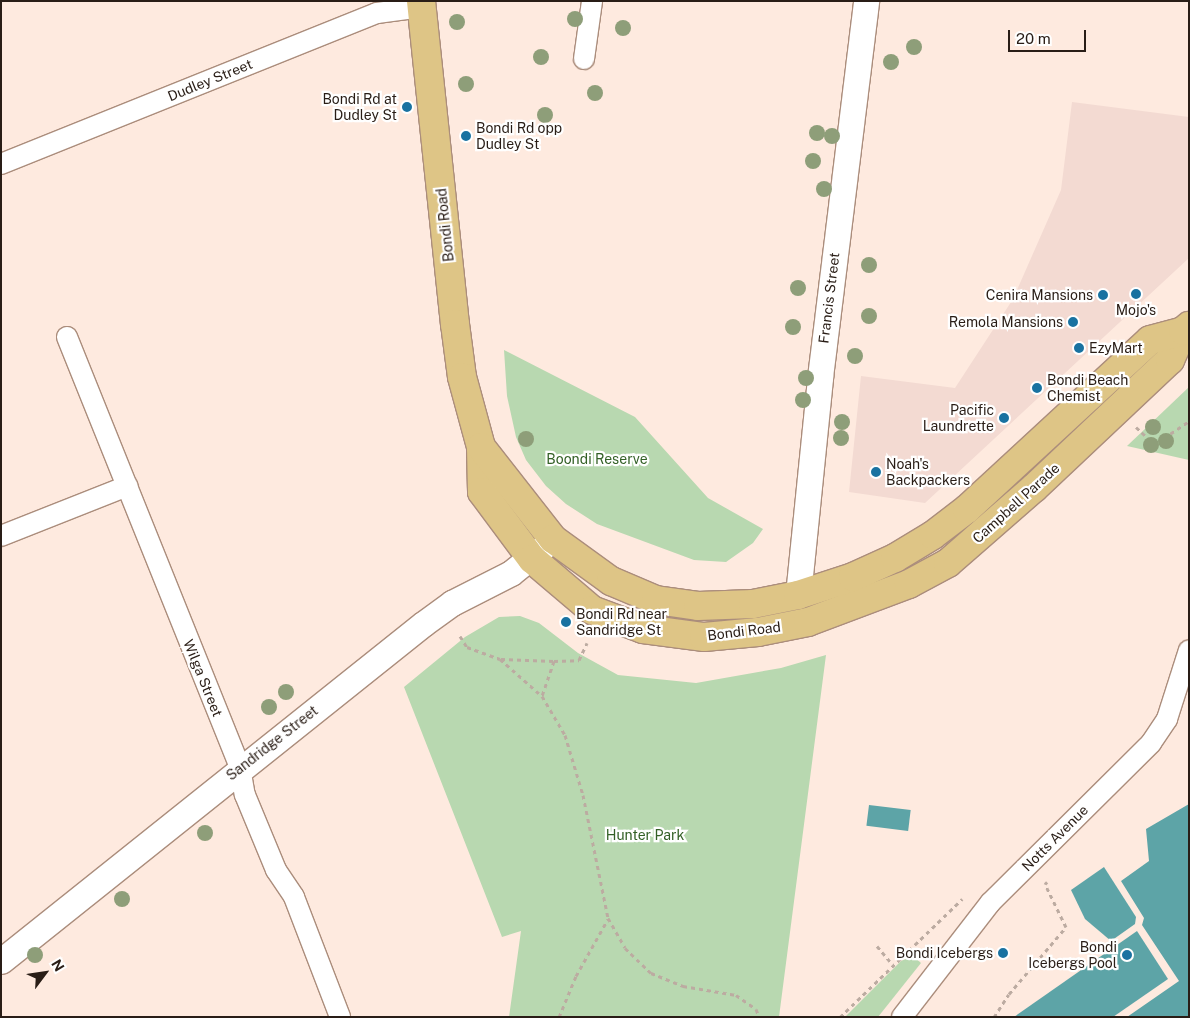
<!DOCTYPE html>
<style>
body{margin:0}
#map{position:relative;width:1190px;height:1018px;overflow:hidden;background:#feeadf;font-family:"Public Sans",sans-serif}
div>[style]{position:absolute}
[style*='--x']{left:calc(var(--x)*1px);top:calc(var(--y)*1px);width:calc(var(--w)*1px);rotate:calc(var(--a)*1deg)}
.commercial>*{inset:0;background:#f3dad2}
.green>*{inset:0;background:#b8d8b0}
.water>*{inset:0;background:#5da4a7;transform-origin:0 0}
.path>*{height:3px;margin-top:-1.5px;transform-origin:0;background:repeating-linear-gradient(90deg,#bcaba1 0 4px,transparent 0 8px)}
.roads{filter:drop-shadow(1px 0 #ab8d7c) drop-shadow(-1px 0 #ab8d7c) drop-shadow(0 1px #ab8d7c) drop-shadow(0 -1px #ab8d7c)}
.minor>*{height:20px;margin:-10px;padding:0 10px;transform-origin:10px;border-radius:10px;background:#fff}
.tertiary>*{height:25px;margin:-12.5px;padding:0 12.5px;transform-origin:12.5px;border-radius:12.5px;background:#fff}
.primary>*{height:28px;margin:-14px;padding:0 14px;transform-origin:14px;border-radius:14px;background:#dec586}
.trees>*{width:16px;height:16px;margin:-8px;border-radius:50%;background:#8e9e79}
.dots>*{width:14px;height:14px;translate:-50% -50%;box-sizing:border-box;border:2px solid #fff;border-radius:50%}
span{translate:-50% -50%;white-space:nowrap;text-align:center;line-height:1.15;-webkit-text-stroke:4.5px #fff;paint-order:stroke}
.street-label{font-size:14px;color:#291d16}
.poi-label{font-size:14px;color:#291d16}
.right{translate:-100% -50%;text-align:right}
.left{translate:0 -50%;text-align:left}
.park-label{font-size:14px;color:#336026}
.frame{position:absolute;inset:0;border:2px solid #291d16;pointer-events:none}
.north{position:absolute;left:20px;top:948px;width:50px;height:50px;-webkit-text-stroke:4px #fff;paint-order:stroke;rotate:59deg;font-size:14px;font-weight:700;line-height:20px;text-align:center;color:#291d16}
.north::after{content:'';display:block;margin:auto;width:18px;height:22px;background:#291d16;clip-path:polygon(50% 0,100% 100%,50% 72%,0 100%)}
.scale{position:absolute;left:1008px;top:30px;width:78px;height:22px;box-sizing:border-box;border:2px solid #291d16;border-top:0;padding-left:6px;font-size:15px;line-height:18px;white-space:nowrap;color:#291d16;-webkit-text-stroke:4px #fff;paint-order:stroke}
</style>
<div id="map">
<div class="commercial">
<i style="clip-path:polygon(1072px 102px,1189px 117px,1189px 258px,925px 503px,849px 492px,861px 376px,955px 388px,1013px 299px,1061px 190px)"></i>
</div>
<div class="green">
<i style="clip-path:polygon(504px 350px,635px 417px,708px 498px,763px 529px,753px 543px,726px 562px,694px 560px,597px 524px,566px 504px,546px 486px,526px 460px,516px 437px,507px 396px)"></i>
<i style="clip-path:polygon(1189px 387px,1189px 460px,1127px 446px)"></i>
<i style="clip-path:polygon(520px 616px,539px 623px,578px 653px,618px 675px,696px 683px,781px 668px,826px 655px,779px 1017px,509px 1017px,521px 931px,502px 937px,404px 687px,465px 637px,499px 617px)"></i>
<i style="clip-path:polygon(913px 956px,921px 963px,878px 1017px,845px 1017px,901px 961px)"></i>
</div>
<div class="water">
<i style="clip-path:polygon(1189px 804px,1189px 1017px,1127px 1017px,1179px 981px,1142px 925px,1144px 918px,1121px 881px,1149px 861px,1146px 829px)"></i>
<i style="left:869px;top:805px;width:42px;height:21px;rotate:7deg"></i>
<i style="clip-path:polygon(1104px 867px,1136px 917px,1135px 924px,1111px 941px,1085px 919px,1071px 890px)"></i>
<i style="clip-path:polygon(1137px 931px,1168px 979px,1113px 1017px,1014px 1017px)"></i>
</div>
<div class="path">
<i style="--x:1136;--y:427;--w:21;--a:43"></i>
<i style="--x:1151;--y:441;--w:13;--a:-13"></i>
<i style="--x:1164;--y:438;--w:30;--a:-34"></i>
<i style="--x:460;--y:636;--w:13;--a:58"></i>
<i style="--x:467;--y:647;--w:35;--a:20"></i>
<i style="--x:500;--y:659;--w:56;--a:41.4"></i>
<i style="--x:542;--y:696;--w:45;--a:59.5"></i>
<i style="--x:565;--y:735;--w:63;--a:73.3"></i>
<i style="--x:583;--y:795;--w:126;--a:78.5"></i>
<i style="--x:608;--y:918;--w:34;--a:60"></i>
<i style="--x:625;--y:948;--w:36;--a:44"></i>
<i style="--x:651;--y:973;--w:35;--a:22"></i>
<i style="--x:683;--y:986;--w:54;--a:9.6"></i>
<i style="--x:736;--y:995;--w:24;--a:35"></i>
<i style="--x:756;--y:1009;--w:9;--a:69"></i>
<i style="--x:501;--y:659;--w:53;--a:2.2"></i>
<i style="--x:554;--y:661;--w:37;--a:109"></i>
<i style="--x:554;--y:661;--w:25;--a:-2"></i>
<i style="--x:579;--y:660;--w:19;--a:-65"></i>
<i style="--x:877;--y:946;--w:25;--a:50"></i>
<i style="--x:910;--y:949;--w:11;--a:27"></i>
<i style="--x:559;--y:1017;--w:44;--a:-67.5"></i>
<i style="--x:576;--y:976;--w:65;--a:-60.7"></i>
<i style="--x:840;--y:1017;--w:170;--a:-44"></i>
<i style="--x:994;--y:1017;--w:27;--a:-57"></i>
<i style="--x:1009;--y:994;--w:88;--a:-49.6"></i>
<i style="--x:1066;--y:927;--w:48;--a:-116"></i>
<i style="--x:1045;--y:884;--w:3;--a:-45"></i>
</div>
<div class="roads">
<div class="minor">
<i style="--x:584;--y:59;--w:59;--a:-82.1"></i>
<i style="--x:1;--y:164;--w:405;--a:-21.9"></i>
<i style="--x:377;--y:13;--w:45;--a:-7.6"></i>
<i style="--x:67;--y:337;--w:464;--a:68.1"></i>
<i style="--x:240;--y:768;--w:27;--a:80"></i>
<i style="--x:245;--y:795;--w:81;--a:67.5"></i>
<i style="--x:276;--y:870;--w:32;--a:56"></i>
<i style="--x:294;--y:897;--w:129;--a:69"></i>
<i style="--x:1;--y:536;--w:136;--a:-21.6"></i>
<i style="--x:902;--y:1017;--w:144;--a:-52.3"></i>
<i style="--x:990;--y:903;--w:227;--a:-44.8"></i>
<i style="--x:1151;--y:743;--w:29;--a:-56"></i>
<i style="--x:1167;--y:719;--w:72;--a:-72.3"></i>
</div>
<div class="tertiary">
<i style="--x:798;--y:595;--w:219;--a:-84.2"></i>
<i style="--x:820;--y:377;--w:379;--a:-83"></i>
<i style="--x:1;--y:961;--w:540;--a:-38.61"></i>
<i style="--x:423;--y:624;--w:36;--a:-36"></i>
<i style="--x:452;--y:603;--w:66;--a:-27"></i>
<i style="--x:511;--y:573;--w:46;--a:-38.9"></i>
</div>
<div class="primary">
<i style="--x:421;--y:1;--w:325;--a:84"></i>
<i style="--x:455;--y:324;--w:53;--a:82.5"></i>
<i style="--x:462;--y:377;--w:73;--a:74.8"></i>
<i style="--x:481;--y:447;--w:45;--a:88.7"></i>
<i style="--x:482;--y:492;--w:84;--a:53.3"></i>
<i style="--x:532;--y:559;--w:79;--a:40.4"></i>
<i style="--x:592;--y:610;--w:54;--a:20.4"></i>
<i style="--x:643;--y:629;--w:62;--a:7.5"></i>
<i style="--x:704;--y:637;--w:54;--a:-5.3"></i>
<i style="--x:758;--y:632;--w:51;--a:-11.3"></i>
<i style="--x:808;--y:622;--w:108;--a:-20.6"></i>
<i style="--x:909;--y:584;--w:44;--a:-28.3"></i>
<i style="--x:948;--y:563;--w:114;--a:-41.1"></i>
<i style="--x:1034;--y:488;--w:187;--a:-43.3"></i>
<i style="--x:1170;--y:360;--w:32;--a:-66"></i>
<i style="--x:481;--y:447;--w:117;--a:52"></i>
<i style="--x:553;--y:539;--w:72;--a:35.9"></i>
<i style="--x:611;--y:581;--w:49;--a:22.9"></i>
<i style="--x:656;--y:600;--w:42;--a:8.1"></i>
<i style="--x:698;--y:606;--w:55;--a:-2.1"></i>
<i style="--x:753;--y:604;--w:46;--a:-11.3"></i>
<i style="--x:798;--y:595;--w:58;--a:-18.1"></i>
<i style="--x:853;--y:577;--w:46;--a:-24.3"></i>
<i style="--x:895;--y:558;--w:44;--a:-31.2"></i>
<i style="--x:933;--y:535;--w:43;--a:-37.4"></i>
<i style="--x:967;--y:509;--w:249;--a:-42.7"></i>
<i style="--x:1150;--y:340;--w:34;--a:-15"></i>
<i style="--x:1183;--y:331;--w:8;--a:-40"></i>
</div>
</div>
<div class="trees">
<i style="left:575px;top:19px"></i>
<i style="left:457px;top:22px"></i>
<i style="left:623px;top:28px"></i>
<i style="left:914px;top:47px"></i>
<i style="left:541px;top:57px"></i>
<i style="left:891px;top:62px"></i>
<i style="left:466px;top:84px"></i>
<i style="left:595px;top:93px"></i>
<i style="left:545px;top:115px"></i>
<i style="left:817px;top:133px"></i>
<i style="left:832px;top:136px"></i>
<i style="left:813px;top:161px"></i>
<i style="left:824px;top:189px"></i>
<i style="left:869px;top:265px"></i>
<i style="left:798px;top:288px"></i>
<i style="left:869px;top:316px"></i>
<i style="left:793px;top:327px"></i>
<i style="left:855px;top:356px"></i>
<i style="left:806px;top:378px"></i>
<i style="left:803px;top:400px"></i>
<i style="left:842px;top:422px"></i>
<i style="left:1153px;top:427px"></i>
<i style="left:841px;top:438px"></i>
<i style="left:526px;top:439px"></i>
<i style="left:1166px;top:441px"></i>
<i style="left:1151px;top:445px"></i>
<i style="left:286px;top:692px"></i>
<i style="left:269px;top:707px"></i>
<i style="left:205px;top:833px"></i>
<i style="left:122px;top:899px"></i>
<i style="left:35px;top:955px"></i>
</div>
<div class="dots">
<i style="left:407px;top:107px;background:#1972a1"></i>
<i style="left:466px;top:136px;background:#1972a1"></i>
<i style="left:1136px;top:294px;background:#1972a1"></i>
<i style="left:1103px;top:295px;background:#1972a1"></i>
<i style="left:1073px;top:322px;background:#1972a1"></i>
<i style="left:1079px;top:348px;background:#1972a1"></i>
<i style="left:1037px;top:388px;background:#1972a1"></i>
<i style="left:1004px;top:418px;background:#1972a1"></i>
<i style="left:876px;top:472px;background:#1972a1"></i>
<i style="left:566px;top:622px;background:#1972a1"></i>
<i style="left:1003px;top:953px;background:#1972a1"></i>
<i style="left:1127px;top:955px;background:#1972a1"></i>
</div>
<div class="street-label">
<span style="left:210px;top:80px;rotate:-22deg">Dudley Street</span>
<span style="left:445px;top:225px;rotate:-96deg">Bondi Road</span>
<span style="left:829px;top:298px;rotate:-83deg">Francis Street</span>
<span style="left:1016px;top:503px;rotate:-42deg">Campbell Parade</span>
<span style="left:744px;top:631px;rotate:-7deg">Bondi Road</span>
<span style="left:203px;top:678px;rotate:68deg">Wilga Street</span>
<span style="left:272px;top:743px;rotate:-38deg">Sandridge Street</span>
<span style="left:1055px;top:838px;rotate:-45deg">Notts Avenue</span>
</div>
<div class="poi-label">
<span class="right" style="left:397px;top:107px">Bondi Rd at<br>Dudley St</span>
<span class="left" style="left:476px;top:136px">Bondi Rd opp<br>Dudley St</span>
<span class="right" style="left:1093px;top:295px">Cenira Mansions</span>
<span style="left:1136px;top:310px">Mojo's</span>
<span class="right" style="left:1063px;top:322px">Remola Mansions</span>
<span class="left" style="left:1089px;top:348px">EzyMart</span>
<span class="left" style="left:1047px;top:388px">Bondi Beach<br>Chemist</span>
<span class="right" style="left:994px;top:418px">Pacific<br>Laundrette</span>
<span class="left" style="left:886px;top:472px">Noah's<br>Backpackers</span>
<span class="left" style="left:576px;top:622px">Bondi Rd near<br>Sandridge St</span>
<span class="right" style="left:1117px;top:955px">Bondi<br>Icebergs Pool</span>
<span class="right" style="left:993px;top:953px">Bondi Icebergs</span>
</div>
<div class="park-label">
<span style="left:597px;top:459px">Boondi Reserve</span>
<span style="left:645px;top:835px">Hunter Park</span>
</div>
<div class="frame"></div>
<div class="north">N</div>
<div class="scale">20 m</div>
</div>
